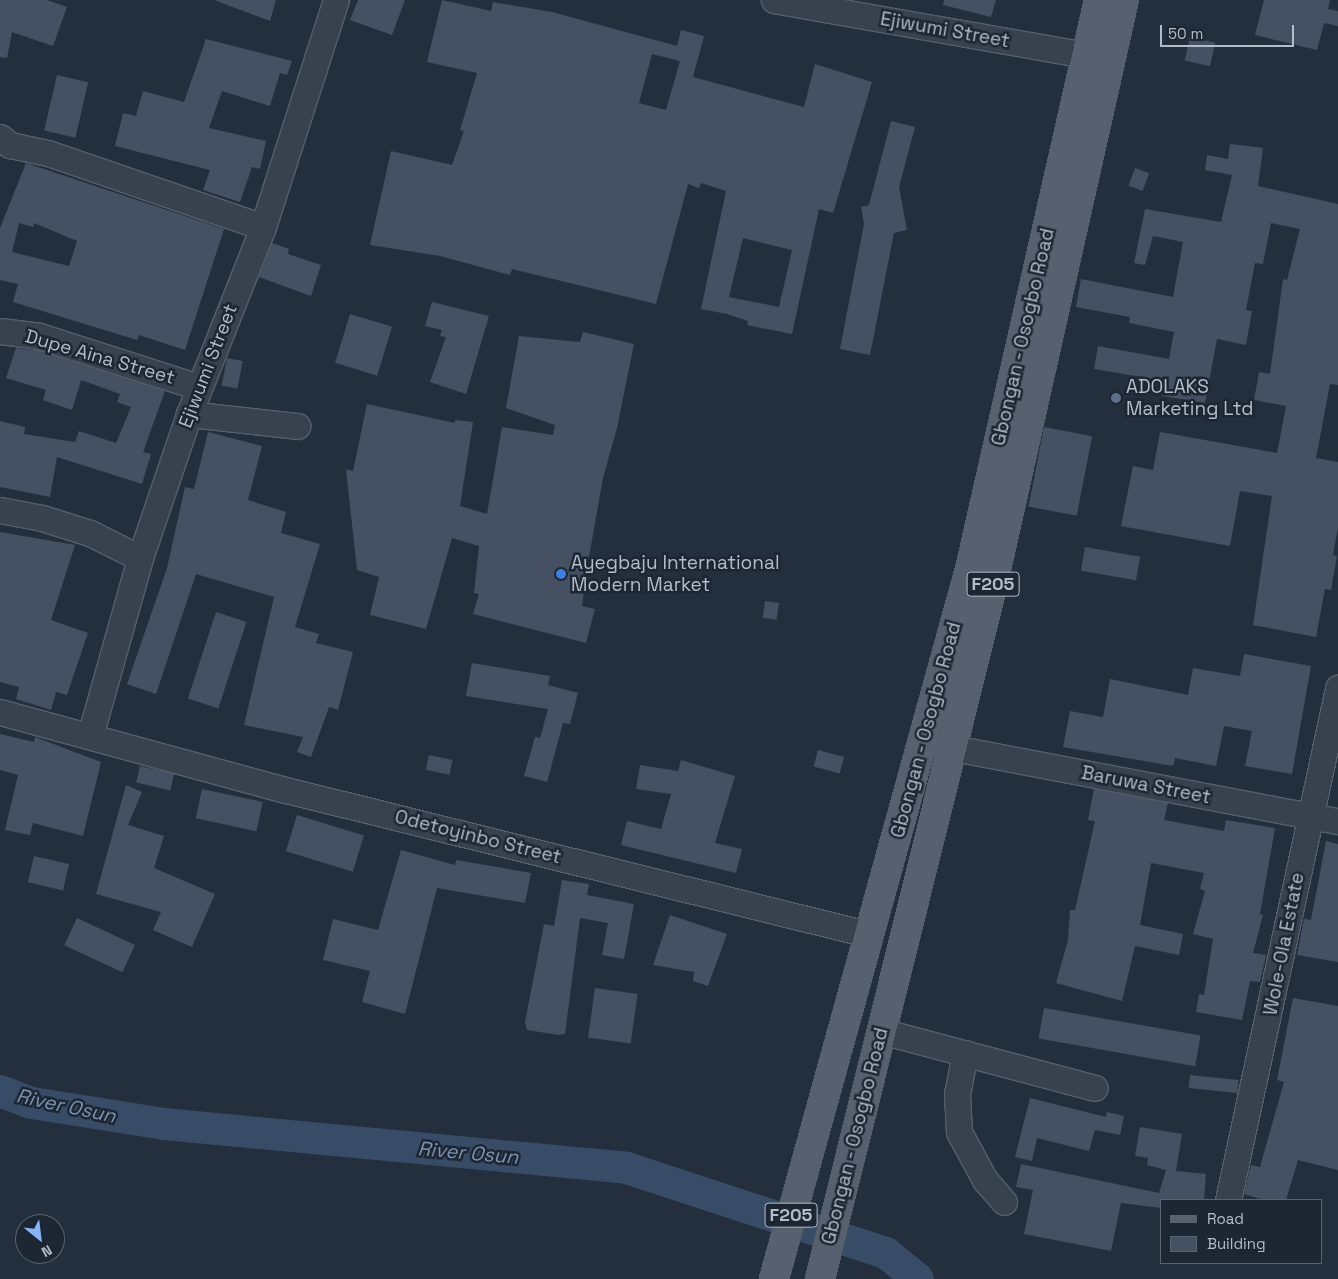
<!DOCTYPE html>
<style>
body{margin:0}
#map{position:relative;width:1338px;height:1279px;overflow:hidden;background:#242f3e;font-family:"Space Grotesk",sans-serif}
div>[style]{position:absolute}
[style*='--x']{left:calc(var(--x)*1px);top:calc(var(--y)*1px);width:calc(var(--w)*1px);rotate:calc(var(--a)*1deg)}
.river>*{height:32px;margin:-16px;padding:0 16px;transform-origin:16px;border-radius:16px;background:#394c67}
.building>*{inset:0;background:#455162;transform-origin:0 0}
.roads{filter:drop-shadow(1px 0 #565f6c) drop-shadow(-1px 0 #565f6c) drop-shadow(0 1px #565f6c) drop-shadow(0 -1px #565f6c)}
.minor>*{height:25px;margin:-12.5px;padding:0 12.5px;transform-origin:12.5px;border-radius:12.5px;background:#38414e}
.major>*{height:28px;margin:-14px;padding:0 14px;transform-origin:14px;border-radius:14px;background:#56606e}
.dots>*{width:14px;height:14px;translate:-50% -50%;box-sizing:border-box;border:2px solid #1d2633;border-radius:50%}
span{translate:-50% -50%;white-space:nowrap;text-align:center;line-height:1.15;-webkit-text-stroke:5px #1d2633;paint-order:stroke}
.shield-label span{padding:1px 4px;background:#1d2633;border:1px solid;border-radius:4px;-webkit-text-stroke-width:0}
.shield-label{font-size:18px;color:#b4bcc9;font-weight:700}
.street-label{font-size:19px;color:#b4bcc9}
.poi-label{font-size:19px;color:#b4bcc9}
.left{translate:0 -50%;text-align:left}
.water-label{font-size:20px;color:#7c92b1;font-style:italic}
.legend{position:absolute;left:1160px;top:1199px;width:162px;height:65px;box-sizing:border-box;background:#1d2633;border:1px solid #59626f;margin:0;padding:6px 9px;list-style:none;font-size:15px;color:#b4bcc9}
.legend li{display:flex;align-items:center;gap:10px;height:25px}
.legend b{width:25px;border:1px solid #59626f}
.north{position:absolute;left:15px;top:1214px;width:50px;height:50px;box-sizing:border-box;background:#1d2633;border:1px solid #59626f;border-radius:50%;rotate:151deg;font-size:14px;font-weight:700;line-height:20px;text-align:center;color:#b4bcc9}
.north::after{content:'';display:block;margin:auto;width:18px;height:22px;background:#8ab4f8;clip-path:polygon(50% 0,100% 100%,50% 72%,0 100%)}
.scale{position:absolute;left:1160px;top:25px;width:134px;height:22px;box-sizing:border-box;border:2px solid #b4bcc9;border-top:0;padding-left:6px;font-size:15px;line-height:18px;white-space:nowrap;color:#b4bcc9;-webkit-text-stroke:4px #1d2633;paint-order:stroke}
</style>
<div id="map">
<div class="river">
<i style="--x:0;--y:1091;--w:34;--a:21"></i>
<i style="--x:32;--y:1103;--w:134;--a:9"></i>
<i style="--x:164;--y:1124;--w:465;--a:5.4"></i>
<i style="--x:627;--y:1168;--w:273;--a:18.2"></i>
<i style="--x:886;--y:1253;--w:41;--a:39.1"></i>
</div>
<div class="building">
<i style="clip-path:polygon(0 0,47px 0,67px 7px,53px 46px,12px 32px,7px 58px,0 57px)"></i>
<i style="clip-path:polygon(214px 0,276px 0,270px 21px)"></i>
<i style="clip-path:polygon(358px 0,405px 0,392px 35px,350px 20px)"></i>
<i style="clip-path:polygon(evenodd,442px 0,491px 11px,493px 2px,552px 12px,677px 46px,681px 30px,704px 36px,693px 77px,804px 107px,815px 64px,872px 82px,833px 213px,819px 209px,792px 334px,747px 325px,748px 321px,727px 314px,701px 309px,726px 191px,701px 183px,699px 188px,688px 184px,656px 304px,512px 269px,510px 275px,440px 256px,370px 245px,391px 151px,452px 165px,464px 131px,460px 130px,477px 73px,427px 62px,442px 0,652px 54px,680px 61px,666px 110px,639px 103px,652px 54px,442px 0,743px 238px,792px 250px,779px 307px,729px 297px,743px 238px)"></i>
<i style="clip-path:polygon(944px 0,996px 0,991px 17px,943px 5px)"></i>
<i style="clip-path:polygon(1264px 0,1330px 0,1328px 9px,1338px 11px,1338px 26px,1324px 23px,1317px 50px,1255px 35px)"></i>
<i style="left:1190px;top:37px;width:26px;height:24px;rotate:13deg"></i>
<i style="clip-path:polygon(206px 39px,292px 61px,287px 75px,280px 73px,270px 106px,222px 91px,209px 128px,266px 141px,260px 169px,252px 167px,240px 202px,203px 190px,210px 170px,115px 146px,123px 113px,136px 116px,143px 91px,184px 102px)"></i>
<i style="left:57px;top:75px;width:32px;height:57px;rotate:13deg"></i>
<i style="clip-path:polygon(891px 121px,915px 127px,899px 187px,907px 230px,894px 233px,870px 355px,840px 349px,864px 224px,861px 207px,869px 205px)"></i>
<i style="clip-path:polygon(1230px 144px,1263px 148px,1258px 186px,1338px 204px,1338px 385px,1330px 384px,1316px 458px,1338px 462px,1338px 527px,1333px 555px,1337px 556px,1331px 590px,1325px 589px,1316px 637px,1253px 625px,1272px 496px,1240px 491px,1230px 546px,1121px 526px,1133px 466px,1153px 470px,1160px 432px,1277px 453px,1286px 406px,1254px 400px,1259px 372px,1270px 374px,1283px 279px,1287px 280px,1300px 229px,1271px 223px,1263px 264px,1255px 263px,1246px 310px,1252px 311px,1246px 345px,1217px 339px,1205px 403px,1162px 396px,1165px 381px,1094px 369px,1098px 346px,1169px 359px,1174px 332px,1129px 323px,1130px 317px,1076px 307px,1081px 279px,1173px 297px,1183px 242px,1153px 236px,1145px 265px,1134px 263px,1145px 209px,1221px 222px,1232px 175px,1205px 170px,1207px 155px,1228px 159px)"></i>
<i style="clip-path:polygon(evenodd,26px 163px,224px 229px,185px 350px,139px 335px,137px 340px,13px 302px,18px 284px,0 280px,0 228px,26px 163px,19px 223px,33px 227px,34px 223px,77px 241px,69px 266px,12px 252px,19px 223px)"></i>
<i style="left:1135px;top:168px;width:15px;height:19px;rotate:20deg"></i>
<i style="clip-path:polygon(272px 243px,289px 249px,288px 254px,321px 265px,311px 296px,259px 277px)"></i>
<i style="clip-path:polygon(432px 302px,489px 316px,466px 394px,430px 382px,446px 337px,440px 336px,442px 330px,425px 326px)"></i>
<i style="left:350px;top:314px;width:44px;height:51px;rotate:17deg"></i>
<i style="clip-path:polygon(583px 332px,634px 344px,617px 428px,603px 478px,587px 568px,582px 606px,595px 609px,586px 643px,473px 614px,479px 594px,474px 593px,479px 546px,452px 538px,426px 629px,370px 615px,379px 577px,357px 570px,346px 469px,353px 471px,367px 404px,455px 423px,455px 420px,473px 422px,460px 506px,487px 514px,502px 427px,553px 435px,555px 425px,506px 408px,519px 336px,580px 342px)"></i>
<i style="clip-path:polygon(16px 348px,36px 350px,165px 391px,143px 452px,151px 454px,142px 484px,57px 457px,50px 497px,0 487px,0 421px,25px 427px,24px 434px,75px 442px,79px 431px,116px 443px,131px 407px,117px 402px,120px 394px,81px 380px,72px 410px,43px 400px,46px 390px,6px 378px)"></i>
<i style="left:227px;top:358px;width:16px;height:28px;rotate:11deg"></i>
<i style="left:1044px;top:427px;width:49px;height:81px;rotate:11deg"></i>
<i style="clip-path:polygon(208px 432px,262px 446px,248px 500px,286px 512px,281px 533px,320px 544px,295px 627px,319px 634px,316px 643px,353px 652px,338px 710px,329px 707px,311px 757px,297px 752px,303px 737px,244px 725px,274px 597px,196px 574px,156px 694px,127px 684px,167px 568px,185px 487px,194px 489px)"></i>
<i style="clip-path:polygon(0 532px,75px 545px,51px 620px,88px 633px,67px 695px,56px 692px,51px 710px,16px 699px,19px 687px,0 682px)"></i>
<i style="left:1085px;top:547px;width:56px;height:24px;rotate:10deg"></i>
<i style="left:765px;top:601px;width:14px;height:17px;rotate:8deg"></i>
<i style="left:216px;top:612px;width:32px;height:91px;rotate:18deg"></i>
<i style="clip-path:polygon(1244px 654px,1311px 666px,1292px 774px,1245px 766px,1252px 731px,1224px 726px,1216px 766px,1175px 758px,1173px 766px,1063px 747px,1070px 711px,1103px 717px,1110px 679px,1188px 695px,1193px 668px,1240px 676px)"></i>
<i style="clip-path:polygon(472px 663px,550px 676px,548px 685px,578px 693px,570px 724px,563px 723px,547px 782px,524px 776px,535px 737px,540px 738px,548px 709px,466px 696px)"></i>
<i style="clip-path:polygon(0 734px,34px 742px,35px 737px,101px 762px,83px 836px,33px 823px,30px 835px,5px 830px,18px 775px,0 770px)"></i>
<i style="left:818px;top:750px;width:27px;height:17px;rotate:15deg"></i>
<i style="left:429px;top:755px;width:24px;height:15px;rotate:12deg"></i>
<i style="clip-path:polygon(681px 760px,735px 776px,715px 843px,742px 849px,736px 873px,621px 845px,627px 821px,661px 829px,671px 794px,636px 789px,640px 765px,678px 771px)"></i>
<i style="left:140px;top:766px;width:35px;height:17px;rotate:13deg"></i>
<i style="clip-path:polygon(126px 785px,142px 792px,128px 825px,164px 836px,154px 868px,215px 894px,192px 947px,153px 930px,161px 912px,96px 894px)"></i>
<i style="left:202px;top:789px;width:62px;height:30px;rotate:12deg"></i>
<i style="clip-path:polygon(1094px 789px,1168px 803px,1164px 820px,1224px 831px,1226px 820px,1275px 828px,1260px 914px,1263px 915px,1253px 953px,1266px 955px,1260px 982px,1250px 981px,1242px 1020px,1196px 1012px,1199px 994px,1204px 995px,1213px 939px,1193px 934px,1205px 891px,1200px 889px,1204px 873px,1151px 863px,1140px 925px,1183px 934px,1179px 955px,1135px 946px,1122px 1001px,1056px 983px,1068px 940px,1070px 910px,1075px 910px,1095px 821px,1088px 820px)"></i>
<i style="left:297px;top:815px;width:70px;height:38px;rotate:17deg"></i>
<i style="clip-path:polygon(1326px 841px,1338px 844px,1338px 962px,1297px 955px,1304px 919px,1311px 920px)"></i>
<i style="clip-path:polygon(401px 850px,455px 865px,456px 860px,531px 873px,525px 903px,437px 888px,405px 1014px,362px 1002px,370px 971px,323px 960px,333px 919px,378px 930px)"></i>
<i style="left:34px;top:856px;width:36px;height:27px;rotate:13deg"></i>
<i style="clip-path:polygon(562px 880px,589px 884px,587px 895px,634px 904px,624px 959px,602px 955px,608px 923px,580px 918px,565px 1034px,559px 1035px,527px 1030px,525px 1022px,544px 924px,554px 926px)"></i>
<i style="clip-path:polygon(670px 915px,727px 934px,708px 986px,693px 981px,694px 972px,653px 965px)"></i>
<i style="left:77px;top:918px;width:64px;height:30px;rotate:25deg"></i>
<i style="left:595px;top:988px;width:43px;height:50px;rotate:8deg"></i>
<i style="clip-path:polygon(1293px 998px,1338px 1006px,1338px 1170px,1298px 1160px,1286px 1200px,1264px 1200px,1244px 1194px,1251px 1165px,1260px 1167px,1284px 1082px,1277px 1080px)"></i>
<i style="left:1044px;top:1008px;width:159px;height:31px;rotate:10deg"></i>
<i style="left:1190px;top:1075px;width:49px;height:13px;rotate:6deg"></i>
<i style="clip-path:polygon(1030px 1098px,1106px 1117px,1107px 1112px,1124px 1116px,1120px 1135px,1095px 1130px,1089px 1151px,1037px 1138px,1032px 1161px,1015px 1157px)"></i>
<i style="clip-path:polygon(1140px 1127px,1182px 1134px,1176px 1171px,1206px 1174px,1204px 1200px,1162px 1200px,1162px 1208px,1121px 1203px,1111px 1251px,1024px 1234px,1033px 1190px,1016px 1187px,1021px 1164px,1159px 1193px,1166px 1170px,1147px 1165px,1148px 1158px,1135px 1156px)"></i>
</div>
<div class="roads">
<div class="minor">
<i style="--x:774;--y:0;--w:318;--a:10"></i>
<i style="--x:0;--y:137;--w:13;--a:39"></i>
<i style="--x:10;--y:145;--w:39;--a:12"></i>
<i style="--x:48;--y:153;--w:227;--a:19"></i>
<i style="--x:0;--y:331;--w:39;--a:7"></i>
<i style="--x:39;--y:336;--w:168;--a:17.7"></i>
<i style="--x:189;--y:414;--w:109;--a:6.3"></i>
<i style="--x:0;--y:510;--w:43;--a:10.8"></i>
<i style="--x:42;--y:518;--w:50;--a:17.4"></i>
<i style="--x:90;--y:533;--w:56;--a:26.6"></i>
<i style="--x:0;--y:712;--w:296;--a:15.3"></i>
<i style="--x:286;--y:790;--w:599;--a:13.92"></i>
<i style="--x:90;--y:736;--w:185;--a:-74.3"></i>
<i style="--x:140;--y:558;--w:152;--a:-71.2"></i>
<i style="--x:189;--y:414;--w:201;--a:-68.4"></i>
<i style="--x:263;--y:227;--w:238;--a:-72.2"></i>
<i style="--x:954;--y:748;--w:391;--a:10.8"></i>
<i style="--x:881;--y:1031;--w:221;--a:14.9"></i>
<i style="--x:965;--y:1053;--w:42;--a:101"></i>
<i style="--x:957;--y:1094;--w:38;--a:87"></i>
<i style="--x:959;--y:1132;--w:55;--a:61.6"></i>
<i style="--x:985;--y:1180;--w:29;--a:49"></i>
<i style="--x:1228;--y:1200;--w:524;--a:-77.87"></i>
</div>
<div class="major">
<i style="--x:774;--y:1279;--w:737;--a:-74.57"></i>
<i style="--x:970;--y:569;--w:583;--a:-77.23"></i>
<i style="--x:820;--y:1279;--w:717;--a:-76.04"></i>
<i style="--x:993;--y:583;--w:598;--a:-77.34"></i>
</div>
</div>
<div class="dots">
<i style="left:1116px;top:398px;background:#5c6f8a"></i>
<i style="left:561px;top:574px;background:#3f7fe0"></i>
</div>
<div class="shield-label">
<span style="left:993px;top:584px">F205</span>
<span style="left:791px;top:1215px">F205</span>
</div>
<div class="street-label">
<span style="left:945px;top:30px;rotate:10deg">Ejiwumi Street</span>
<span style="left:1023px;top:337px;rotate:-77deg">Gbongan - Osogbo Road</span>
<span style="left:100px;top:357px;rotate:16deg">Dupe Aina Street</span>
<span style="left:208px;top:366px;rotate:-69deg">Ejiwumi Street</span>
<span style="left:926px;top:730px;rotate:-75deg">Gbongan - Osogbo Road</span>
<span style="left:1146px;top:785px;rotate:11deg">Baruwa Street</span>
<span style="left:478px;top:837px;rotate:14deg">Odetoyinbo Street</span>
<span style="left:1284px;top:944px;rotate:-79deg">Wole-Ola Estate</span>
<span style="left:855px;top:1136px;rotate:-76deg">Gbongan - Osogbo Road</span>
</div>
<div class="poi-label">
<span class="left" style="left:1126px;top:398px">ADOLAKS<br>Marketing Ltd</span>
<span class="left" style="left:571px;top:574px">Ayegbaju International<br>Modern Market</span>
</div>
<div class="water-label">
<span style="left:66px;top:1106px;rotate:12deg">River Osun</span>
<span style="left:468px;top:1153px;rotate:5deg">River Osun</span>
</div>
<ul class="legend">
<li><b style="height:6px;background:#56606e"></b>Road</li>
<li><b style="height:14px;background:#455162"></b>Building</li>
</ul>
<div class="north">N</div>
<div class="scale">50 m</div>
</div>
